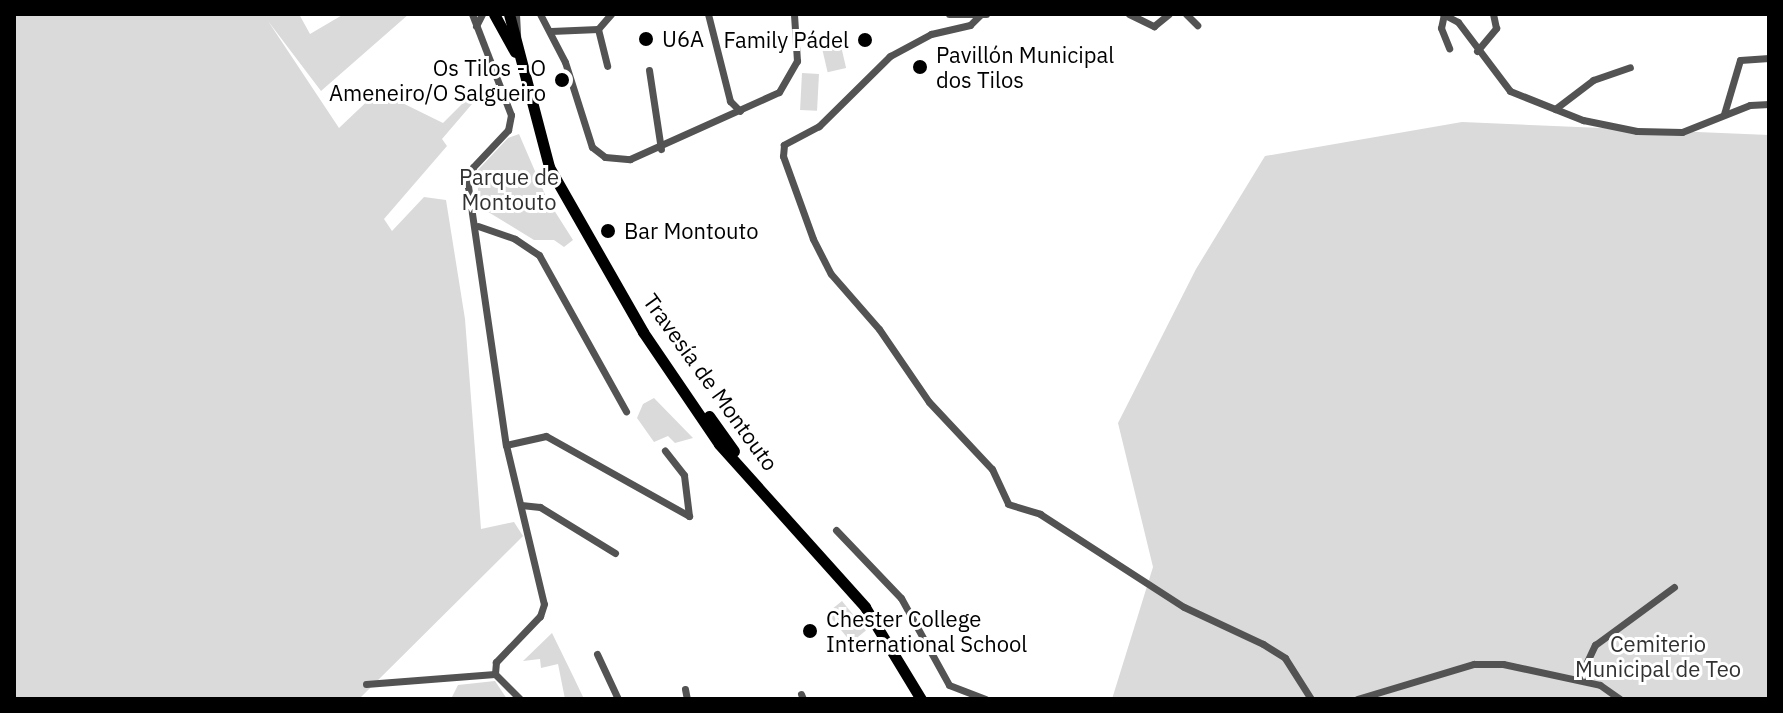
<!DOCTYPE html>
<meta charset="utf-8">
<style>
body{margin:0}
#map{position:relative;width:1783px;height:713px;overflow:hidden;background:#fff;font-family:"IBM Plex Sans",sans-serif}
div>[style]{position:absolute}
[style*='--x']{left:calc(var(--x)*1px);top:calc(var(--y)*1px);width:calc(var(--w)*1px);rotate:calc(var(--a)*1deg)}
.green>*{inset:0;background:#dadada;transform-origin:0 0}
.street>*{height:7px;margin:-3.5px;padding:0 3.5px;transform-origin:3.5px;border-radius:3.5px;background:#535353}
.primary>*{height:11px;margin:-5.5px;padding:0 5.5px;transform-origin:5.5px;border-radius:5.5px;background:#000}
.dots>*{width:22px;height:22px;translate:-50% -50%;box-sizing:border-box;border:4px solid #fff;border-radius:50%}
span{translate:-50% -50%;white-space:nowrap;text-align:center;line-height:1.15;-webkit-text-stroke:6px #fff;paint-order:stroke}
.poi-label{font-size:22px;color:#000}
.left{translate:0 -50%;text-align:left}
.right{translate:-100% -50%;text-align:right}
.park-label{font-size:22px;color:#313131}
.street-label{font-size:22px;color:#000}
.frame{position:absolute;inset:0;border:16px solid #000;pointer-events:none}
</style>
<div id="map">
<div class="green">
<i style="clip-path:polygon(14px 14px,299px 14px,310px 34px,344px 14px,409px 14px,321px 91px,268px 21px,339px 128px,378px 91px,443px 123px,466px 100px,472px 104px,442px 139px,447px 146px,384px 219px,392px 231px,424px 197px,446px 200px,465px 319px,481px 529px,514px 522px,523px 536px,359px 699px,14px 699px)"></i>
<i style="left:838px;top:33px;width:36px;height:19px;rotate:77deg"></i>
<i style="left:802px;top:73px;width:17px;height:37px;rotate:3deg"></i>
<i style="clip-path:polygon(1462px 122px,1769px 135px,1769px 699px,1112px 699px,1153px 567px,1118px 423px,1196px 269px,1265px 156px)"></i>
<i style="clip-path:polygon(519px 134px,547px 199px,573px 240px,564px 247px,554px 240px,534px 240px,480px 207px,476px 172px,508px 138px)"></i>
<i style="clip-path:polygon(654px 398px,693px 438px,675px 443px,668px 436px,654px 442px,637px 418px,643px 404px)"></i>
<i style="left:842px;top:601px;width:38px;height:19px;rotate:51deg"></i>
<i style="clip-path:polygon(552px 633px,574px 678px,584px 699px,565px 699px,558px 664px,541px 668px,540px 659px,523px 661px)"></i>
<i style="clip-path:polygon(495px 681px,507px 699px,451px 699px,458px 685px)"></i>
</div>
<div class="street">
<i style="--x:472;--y:14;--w:108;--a:68.9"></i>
<i style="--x:511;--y:115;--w:15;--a:101"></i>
<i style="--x:508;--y:130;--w:51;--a:133.4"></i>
<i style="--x:473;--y:167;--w:20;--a:105"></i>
<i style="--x:468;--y:186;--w:262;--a:81.7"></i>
<i style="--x:506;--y:445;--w:163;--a:76.6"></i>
<i style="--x:544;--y:604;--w:13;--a:108"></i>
<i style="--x:540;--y:616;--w:64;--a:133.7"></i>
<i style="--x:496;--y:662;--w:12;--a:95"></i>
<i style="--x:495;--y:674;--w:35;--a:45"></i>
<i style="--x:516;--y:14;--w:22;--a:87"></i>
<i style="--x:540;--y:14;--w:54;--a:62.5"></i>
<i style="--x:565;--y:62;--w:89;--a:72.4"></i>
<i style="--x:592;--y:147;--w:16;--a:38"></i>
<i style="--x:605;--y:157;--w:25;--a:5"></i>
<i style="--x:630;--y:159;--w:163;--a:-24.2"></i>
<i style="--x:779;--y:92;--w:36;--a:-60"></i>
<i style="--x:797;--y:61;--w:47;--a:-93.7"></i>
<i style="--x:708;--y:14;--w:90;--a:75.8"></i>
<i style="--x:730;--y:101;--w:14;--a:45"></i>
<i style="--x:949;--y:14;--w:37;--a:0"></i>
<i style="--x:1129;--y:14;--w:28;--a:26"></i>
<i style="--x:1154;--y:26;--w:19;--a:-39"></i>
<i style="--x:1186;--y:14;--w:16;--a:45"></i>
<i style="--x:1443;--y:14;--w:17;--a:28"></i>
<i style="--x:1458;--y:22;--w:86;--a:53"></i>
<i style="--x:1510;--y:91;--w:79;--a:21.7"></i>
<i style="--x:1583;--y:120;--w:55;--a:11.5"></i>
<i style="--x:1637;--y:131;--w:45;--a:1.3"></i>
<i style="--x:1682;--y:132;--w:73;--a:-21.7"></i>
<i style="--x:1750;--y:105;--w:19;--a:-3"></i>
<i style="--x:1444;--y:14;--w:14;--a:102"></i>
<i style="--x:1441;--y:28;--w:22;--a:68"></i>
<i style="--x:980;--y:15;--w:14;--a:135"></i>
<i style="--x:970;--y:25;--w:40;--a:167"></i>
<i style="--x:931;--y:34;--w:47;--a:151.8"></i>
<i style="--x:890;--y:56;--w:100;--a:135.4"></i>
<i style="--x:819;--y:126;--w:40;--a:152"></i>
<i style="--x:784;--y:145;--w:11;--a:95"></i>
<i style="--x:783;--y:156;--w:88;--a:70.1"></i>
<i style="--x:813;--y:239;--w:39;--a:63"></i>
<i style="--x:831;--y:274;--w:73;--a:48.9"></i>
<i style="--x:879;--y:329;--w:88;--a:55.6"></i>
<i style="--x:929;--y:402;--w:92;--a:46.8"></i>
<i style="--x:992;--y:469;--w:38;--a:65"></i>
<i style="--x:1008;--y:504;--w:34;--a:17"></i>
<i style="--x:1040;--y:514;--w:171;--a:32.9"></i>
<i style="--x:1184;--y:607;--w:87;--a:25.1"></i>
<i style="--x:1263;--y:644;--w:26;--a:32"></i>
<i style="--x:1285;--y:658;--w:49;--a:57.6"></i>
<i style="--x:476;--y:26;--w:13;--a:-63"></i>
<i style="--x:598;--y:29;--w:20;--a:-49"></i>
<i style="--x:551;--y:31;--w:47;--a:-2.4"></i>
<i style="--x:598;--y:29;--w:38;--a:76"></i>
<i style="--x:1477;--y:51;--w:30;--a:-50"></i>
<i style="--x:1496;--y:28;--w:14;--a:-102"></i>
<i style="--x:649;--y:70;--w:80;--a:81.4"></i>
<i style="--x:1555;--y:109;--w:48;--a:-37.3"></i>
<i style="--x:1593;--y:80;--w:39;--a:-19"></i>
<i style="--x:1724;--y:114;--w:56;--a:-73.5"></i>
<i style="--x:1740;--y:60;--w:29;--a:-4"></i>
<i style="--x:478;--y:226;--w:39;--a:19"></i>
<i style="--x:515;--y:239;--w:29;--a:34"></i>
<i style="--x:539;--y:255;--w:179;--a:60.9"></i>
<i style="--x:506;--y:445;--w:41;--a:-12.7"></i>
<i style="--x:546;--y:436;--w:164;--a:29.2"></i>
<i style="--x:689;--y:516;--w:41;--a:-97"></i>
<i style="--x:684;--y:475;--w:31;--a:-128"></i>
<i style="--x:521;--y:505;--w:19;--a:6"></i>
<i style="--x:540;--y:507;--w:88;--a:31.5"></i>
<i style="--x:836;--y:530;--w:94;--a:46.3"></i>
<i style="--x:901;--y:598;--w:99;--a:61.1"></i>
<i style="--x:949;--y:685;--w:39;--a:21"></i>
<i style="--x:597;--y:654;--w:50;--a:65"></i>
<i style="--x:1579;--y:679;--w:38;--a:-65"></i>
<i style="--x:1595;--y:645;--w:98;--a:-36.3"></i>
<i style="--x:366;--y:684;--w:129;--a:-4.4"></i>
<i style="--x:685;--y:689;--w:10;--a:79"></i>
<i style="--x:801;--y:694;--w:5;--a:68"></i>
<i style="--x:1357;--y:699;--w:122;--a:-16.7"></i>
<i style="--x:1474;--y:664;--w:29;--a:0"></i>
<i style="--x:1503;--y:664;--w:99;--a:12.2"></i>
<i style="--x:1600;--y:685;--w:24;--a:35"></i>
</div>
<div class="primary">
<i style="--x:494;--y:14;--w:43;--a:61.1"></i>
<i style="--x:509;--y:14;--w:158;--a:75.3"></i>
<i style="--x:549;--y:167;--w:190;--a:60.3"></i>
<i style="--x:643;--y:332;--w:135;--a:55.8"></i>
<i style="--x:719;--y:444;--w:219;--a:48.1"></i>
<i style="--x:865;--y:607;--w:108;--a:58.7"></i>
<i style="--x:709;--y:416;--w:43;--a:54.5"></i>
</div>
<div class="dots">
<i style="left:646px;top:39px;background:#000"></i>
<i style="left:865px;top:40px;background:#000"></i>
<i style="left:920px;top:67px;background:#000"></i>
<i style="left:562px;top:80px;background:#000"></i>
<i style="left:608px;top:231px;background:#000"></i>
<i style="left:810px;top:631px;background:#000"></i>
</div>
<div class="poi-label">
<span class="left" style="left:662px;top:39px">U6A</span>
<span class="right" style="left:849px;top:40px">Family Pádel</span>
<span class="left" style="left:936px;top:67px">Pavillón Municipal<br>dos Tilos</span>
<span class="right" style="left:546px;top:80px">Os Tilos - O<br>Ameneiro/O Salgueiro</span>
<span class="left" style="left:624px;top:231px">Bar Montouto</span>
<span class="left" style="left:826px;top:631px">Chester College<br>International School</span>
</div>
<div class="park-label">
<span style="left:509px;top:189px">Parque de<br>Montouto</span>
<span style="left:1658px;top:656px">Cemiterio<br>Municipal de Teo</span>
</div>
<div class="street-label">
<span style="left:711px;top:382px;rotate:54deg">Travesía de Montouto</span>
</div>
<div class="frame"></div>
</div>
